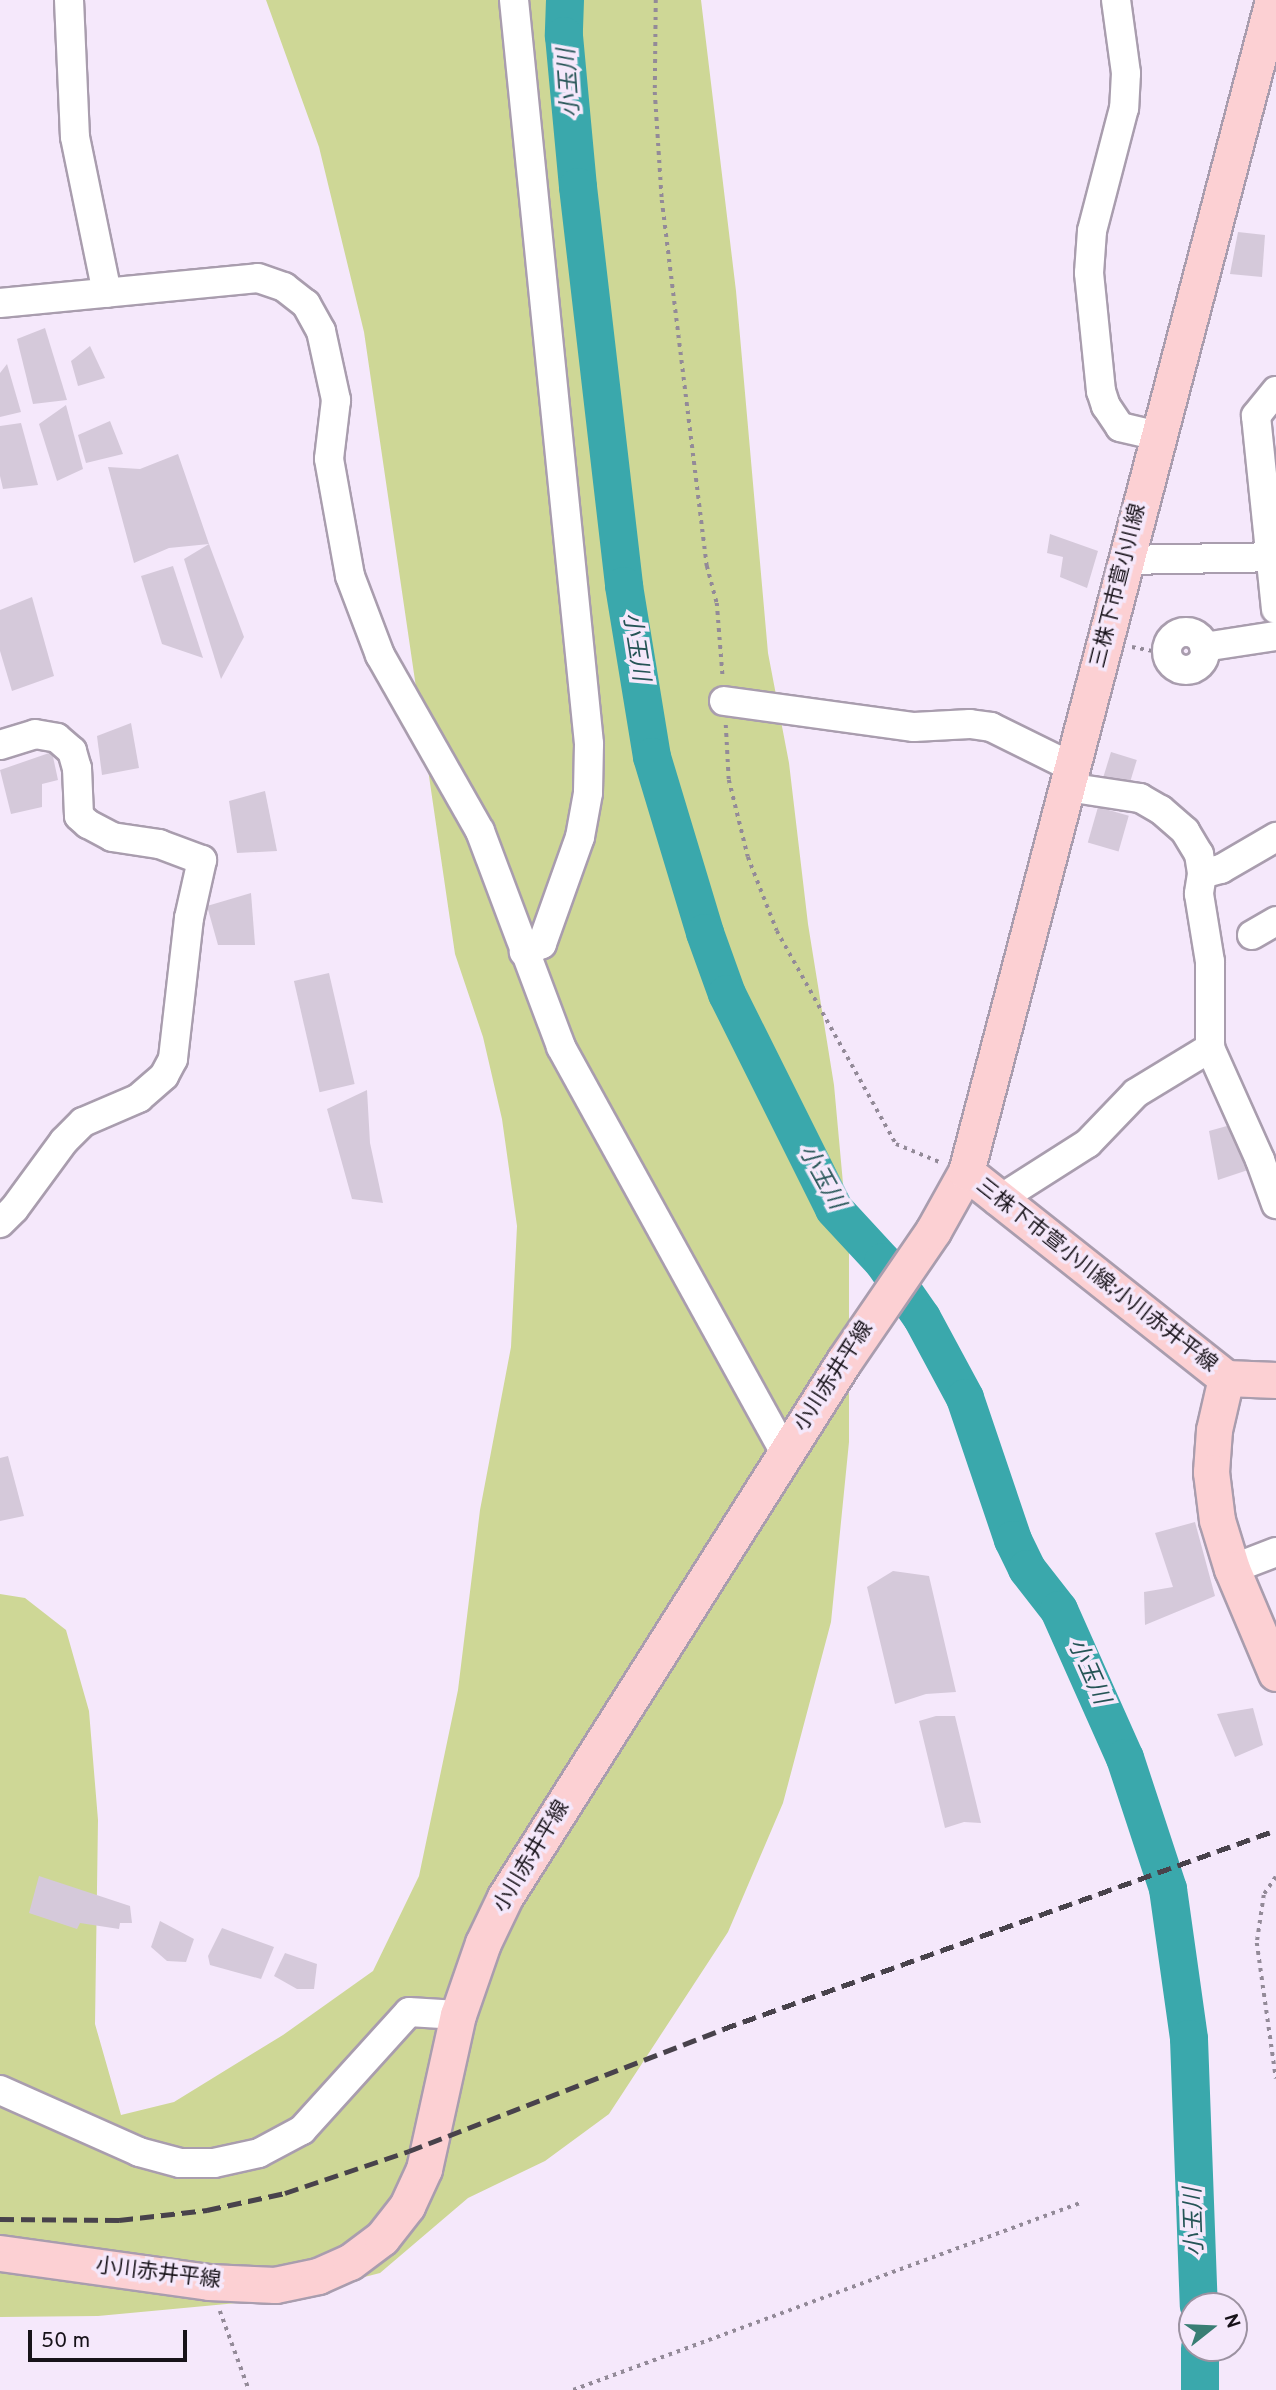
<!DOCTYPE html>
<meta charset="utf-8">
<style>
body{margin:0}
#map{position:relative;width:1276px;height:2390px;overflow:hidden;background:#f5e8fb;font-family:Overpass,"Noto Sans JP",sans-serif}
div>[style]{position:absolute}
[style*='--x']{left:calc(var(--x)*1px);top:calc(var(--y)*1px);width:calc(var(--w)*1px);rotate:calc(var(--a)*1deg)}
.green>*{inset:0;background:#ced796}
.river>*{height:38px;margin:-19px;padding:0 19px;transform-origin:19px;border-radius:19px;background:#3aa8ac}
.building>*{inset:0;background:#d5c9da;transform-origin:0 0}
.path>*{height:3.5px;margin-top:-1.75px;transform-origin:0;background:repeating-linear-gradient(90deg,#938a98 0 3.5px,transparent 0 8.5px)}
.roads{filter:drop-shadow(2px 0 #a99dae) drop-shadow(-2px 0 #a99dae) drop-shadow(0 2px #a99dae) drop-shadow(0 -2px #a99dae)}
.minor>*{height:28px;margin:-14px;padding:0 14px;transform-origin:14px;border-radius:14px;background:#fff}
.minor>.ring{margin:-14px;padding:0;box-sizing:content-box;background:none;border:28px solid #fff;border-radius:50%}
.major>*{height:35px;margin:-17.5px;padding:0 17.5px;transform-origin:17.5px;border-radius:17.5px;background:#fcd0d3}
.rail>*{height:5px;margin-top:-2.5px;transform-origin:0;background:repeating-linear-gradient(90deg,#48424b 0 14px,transparent 0 21px)}
span{translate:-50% -50%;white-space:nowrap;text-align:center;line-height:1.15;-webkit-text-stroke:7px #f5e8fb;paint-order:stroke}
.street-label{font-size:21px;color:#171219}
.water-label{font-size:23px;color:#255456;font-style:italic}
.north{position:absolute;left:1178px;top:2292px;width:70px;height:70px;box-sizing:border-box;background:#f5e8fb;border:2px solid #9c92a1;border-radius:50%;rotate:72deg;font-size:19px;font-weight:700;line-height:28px;text-align:center;color:#171219}
.north::after{content:'';display:block;margin:auto;width:24px;height:32px;background:#397e74;clip-path:polygon(50% 0,100% 100%,50% 72%,0 100%)}
.scale{position:absolute;left:28px;top:2330px;width:159px;height:32px;box-sizing:border-box;border:4px solid #171219;border-top:0;padding-left:9px;font-size:21px;line-height:24px;white-space:nowrap;color:#171219;-webkit-text-stroke:5px #f5e8fb;paint-order:stroke}
</style>
<div id="map">
<div class="green">
<i style="clip-path:polygon(266px 0,701px 0,736px 291px,768px 653px,789px 763px,808px 924px,834px 1085px,849px 1249px,849px 1442px,831px 1622px,783px 1803px,728px 1932px,609px 2114px,545px 2161px,468px 2198px,380px 2273px,279px 2299px,98px 2316px,0 2317px,0 1594px,25px 1598px,66px 1630px,89px 1711px,98px 1820px,95px 2024px,121px 2115px,174px 2102px,283px 2035px,373px 1971px,419px 1876px,458px 1690px,480px 1510px,511px 1347px,517px 1226px,502px 1119px,483px 1037px,455px 954px,364px 332px,319px 147px)"></i>
</div>
<div class="river">
<i style="--x:565;--y:0;--w:36;--a:92"></i>
<i style="--x:564;--y:36;--w:152;--a:84.7"></i>
<i style="--x:578;--y:187;--w:402;--a:83.4"></i>
<i style="--x:624;--y:586;--w:173;--a:80.7"></i>
<i style="--x:652;--y:757;--w:184;--a:73.2"></i>
<i style="--x:705;--y:933;--w:65;--a:70.2"></i>
<i style="--x:727;--y:994;--w:240;--a:63.5"></i>
<i style="--x:834;--y:1209;--w:72;--a:47.2"></i>
<i style="--x:883;--y:1262;--w:68;--a:55.1"></i>
<i style="--x:922;--y:1318;--w:91;--a:61.7"></i>
<i style="--x:965;--y:1398;--w:150;--a:71.3"></i>
<i style="--x:1013;--y:1540;--w:32;--a:64"></i>
<i style="--x:1027;--y:1569;--w:52;--a:52"></i>
<i style="--x:1059;--y:1610;--w:162;--a:66"></i>
<i style="--x:1125;--y:1758;--w:138;--a:71.8"></i>
<i style="--x:1168;--y:1889;--w:151;--a:82"></i>
<i style="--x:1189;--y:2039;--w:267;--a:87.9"></i>
<i style="--x:1200;--y:2348;--w:42;--a:90"></i>
</div>
<div class="building">
<i style="clip-path:polygon(1238px 232px,1265px 235px,1262px 277px,1230px 274px)"></i>
<i style="clip-path:polygon(45px 328px,67px 400px,33px 404px,17px 339px)"></i>
<i style="clip-path:polygon(90px 346px,105px 378px,78px 386px,71px 361px)"></i>
<i style="clip-path:polygon(7px 364px,21px 412px,0 417px,0 373px)"></i>
<i style="clip-path:polygon(66px 405px,83px 469px,57px 481px,39px 424px)"></i>
<i style="clip-path:polygon(110px 421px,123px 454px,86px 463px,78px 435px)"></i>
<i style="clip-path:polygon(21px 423px,38px 485px,3px 489px,0 476px,0 426px)"></i>
<i style="clip-path:polygon(178px 454px,209px 544px,169px 548px,134px 563px,108px 467px,140px 469px)"></i>
<i style="clip-path:polygon(1050px 534px,1098px 551px,1087px 588px,1060px 577px,1063px 557px,1047px 553px)"></i>
<i style="clip-path:polygon(209px 544px,244px 637px,221px 679px,184px 559px)"></i>
<i style="clip-path:polygon(173px 566px,203px 658px,162px 644px,141px 576px)"></i>
<i style="clip-path:polygon(32px 597px,54px 676px,12px 691px,0 651px,0 610px)"></i>
<i style="clip-path:polygon(131px 723px,139px 768px,102px 775px,97px 736px)"></i>
<i style="clip-path:polygon(52px 752px,58px 780px,42px 784px,42px 807px,11px 814px,0 770px)"></i>
<i style="left:1111px;top:752px;width:27px;height:34px;rotate:17deg"></i>
<i style="clip-path:polygon(265px 791px,277px 851px,237px 853px,229px 801px)"></i>
<i style="left:1098px;top:807px;width:32px;height:37px;rotate:16deg"></i>
<i style="clip-path:polygon(251px 893px,255px 945px,218px 945px,207px 906px)"></i>
<i style="left:329px;top:973px;width:114px;height:36px;rotate:77deg"></i>
<i style="clip-path:polygon(367px 1090px,370px 1143px,383px 1203px,352px 1199px,327px 1109px)"></i>
<i style="clip-path:polygon(1234px 1124px,1248px 1170px,1218px 1180px,1209px 1131px)"></i>
<i style="clip-path:polygon(8px 1456px,24px 1516px,0 1521px,0 1458px)"></i>
<i style="clip-path:polygon(1195px 1522px,1215px 1596px,1145px 1625px,1144px 1592px,1173px 1587px,1155px 1533px)"></i>
<i style="clip-path:polygon(893px 1571px,929px 1576px,956px 1692px,926px 1694px,895px 1704px,867px 1587px)"></i>
<i style="clip-path:polygon(1253px 1708px,1263px 1745px,1235px 1757px,1217px 1714px)"></i>
<i style="clip-path:polygon(936px 1716px,955px 1716px,981px 1823px,964px 1822px,945px 1828px,919px 1721px)"></i>
<i style="clip-path:polygon(39px 1876px,130px 1906px,132px 1923px,120px 1923px,119px 1929px,80px 1923px,77px 1929px,29px 1913px)"></i>
<i style="clip-path:polygon(160px 1921px,194px 1939px,186px 1962px,167px 1961px,151px 1947px)"></i>
<i style="clip-path:polygon(222px 1928px,274px 1947px,261px 1979px,210px 1965px,208px 1956px)"></i>
<i style="clip-path:polygon(285px 1953px,317px 1964px,314px 1989px,297px 1989px,274px 1976px)"></i>
</div>
<div class="path">
<i style="--x:656;--y:0;--w:92;--a:90.6"></i>
<i style="--x:655;--y:92;--w:108;--a:86.3"></i>
<i style="--x:662;--y:200;--w:369;--a:83"></i>
<i style="--x:707;--y:566;--w:38;--a:75"></i>
<i style="--x:717;--y:603;--w:76;--a:85.5"></i>
<i style="--x:1132;--y:647;--w:36;--a:11"></i>
<i style="--x:726;--y:725;--w:55;--a:86.9"></i>
<i style="--x:729;--y:780;--w:79;--a:76.1"></i>
<i style="--x:748;--y:857;--w:79;--a:68.6"></i>
<i style="--x:777;--y:931;--w:244;--a:60.8"></i>
<i style="--x:896;--y:1144;--w:50;--a:22.4"></i>
<i style="--x:1276;--y:1877;--w:22;--a:124"></i>
<i style="--x:1264;--y:1895;--w:49;--a:98.3"></i>
<i style="--x:1257;--y:1943;--w:137;--a:82"></i>
<i style="--x:220;--y:2311;--w:84;--a:69.8"></i>
<i style="--x:573;--y:2390;--w:540;--a:-20.25"></i>
</div>
<div class="roads">
<div class="minor">
<i style="--x:69;--y:0;--w:137;--a:87.5"></i>
<i style="--x:75;--y:137;--w:159;--a:78.4"></i>
<i style="--x:514;--y:0;--w:748;--a:84.24"></i>
<i style="--x:589;--y:744;--w:49;--a:91.2"></i>
<i style="--x:588;--y:793;--w:45;--a:100.3"></i>
<i style="--x:580;--y:837;--w:114;--a:109.6"></i>
<i style="--x:542;--y:944;--w:20;--a:156"></i>
<i style="--x:1116;--y:0;--w:74;--a:82.2"></i>
<i style="--x:1126;--y:73;--w:35;--a:93"></i>
<i style="--x:1124;--y:108;--w:127;--a:104.6"></i>
<i style="--x:1092;--y:231;--w:42;--a:94.1"></i>
<i style="--x:1089;--y:273;--w:119;--a:84.2"></i>
<i style="--x:1101;--y:391;--w:16;--a:72"></i>
<i style="--x:1106;--y:406;--w:25;--a:56"></i>
<i style="--x:1120;--y:427;--w:39;--a:13"></i>
<i style="--x:0;--y:303;--w:259;--a:-5.5"></i>
<i style="--x:258;--y:278;--w:28;--a:19"></i>
<i style="--x:284;--y:287;--w:28;--a:38"></i>
<i style="--x:306;--y:304;--w:31;--a:61"></i>
<i style="--x:321;--y:331;--w:71;--a:77.7"></i>
<i style="--x:336;--y:400;--w:59;--a:96.8"></i>
<i style="--x:329;--y:459;--w:119;--a:79.8"></i>
<i style="--x:350;--y:576;--w:85;--a:69.2"></i>
<i style="--x:380;--y:655;--w:202;--a:60.4"></i>
<i style="--x:480;--y:831;--w:231;--a:69.4"></i>
<i style="--x:561;--y:1047;--w:464;--a:61.1"></i>
<i style="--x:1276;--y:391;--w:32;--a:129"></i>
<i style="--x:1256;--y:416;--w:194;--a:84.1"></i>
<i style="--x:1125;--y:560;--w:151;--a:-1.1"></i>
<i class="ring" style="left:1167px;top:632px;width:10px;height:10px"></i>
<i style="--x:1204;--y:647;--w:73;--a:-8.7"></i>
<i style="--x:724;--y:701;--w:192;--a:7.8"></i>
<i style="--x:914;--y:727;--w:56;--a:-3.1"></i>
<i style="--x:970;--y:724;--w:21;--a:8"></i>
<i style="--x:991;--y:727;--w:90;--a:26.3"></i>
<i style="--x:0;--y:745;--w:37;--a:-17"></i>
<i style="--x:35;--y:734;--w:22;--a:10"></i>
<i style="--x:57;--y:738;--w:20;--a:41"></i>
<i style="--x:72;--y:751;--w:18;--a:74"></i>
<i style="--x:77;--y:768;--w:48;--a:87.6"></i>
<i style="--x:79;--y:816;--w:12;--a:42"></i>
<i style="--x:88;--y:824;--w:27;--a:28"></i>
<i style="--x:112;--y:837;--w:48;--a:8.5"></i>
<i style="--x:159;--y:844;--w:46;--a:20.4"></i>
<i style="--x:202;--y:860;--w:59;--a:102.6"></i>
<i style="--x:189;--y:918;--w:142;--a:96.5"></i>
<i style="--x:173;--y:1059;--w:19;--a:118"></i>
<i style="--x:164;--y:1076;--w:33;--a:139"></i>
<i style="--x:139;--y:1098;--w:61;--a:156.8"></i>
<i style="--x:83;--y:1122;--w:27;--a:135"></i>
<i style="--x:64;--y:1141;--w:84;--a:126.3"></i>
<i style="--x:14;--y:1209;--w:20;--a:135"></i>
<i style="--x:1067;--y:787;--w:74;--a:8.6"></i>
<i style="--x:1140;--y:798;--w:24;--a:30"></i>
<i style="--x:1161;--y:810;--w:32;--a:41"></i>
<i style="--x:1185;--y:831;--w:27;--a:59"></i>
<i style="--x:1199;--y:854;--w:20;--a:81"></i>
<i style="--x:1202;--y:874;--w:20;--a:99"></i>
<i style="--x:1199;--y:894;--w:69;--a:80.8"></i>
<i style="--x:1210;--y:962;--w:86;--a:90"></i>
<i style="--x:1210;--y:1048;--w:123;--a:65.9"></i>
<i style="--x:1260;--y:1160;--w:47;--a:70"></i>
<i style="--x:1202;--y:874;--w:20;--a:-15"></i>
<i style="--x:1221;--y:869;--w:64;--a:-30.2"></i>
<i style="--x:1252;--y:935;--w:28;--a:-30"></i>
<i style="--x:997;--y:1201;--w:108;--a:-32.5"></i>
<i style="--x:1088;--y:1143;--w:69;--a:-46.2"></i>
<i style="--x:1136;--y:1093;--w:87;--a:-31.3"></i>
<i style="--x:1232;--y:1569;--w:47;--a:-21.1"></i>
<i style="--x:0;--y:2090;--w:152;--a:24"></i>
<i style="--x:139;--y:2152;--w:42;--a:15"></i>
<i style="--x:180;--y:2163;--w:34;--a:0"></i>
<i style="--x:214;--y:2163;--w:46;--a:-12.5"></i>
<i style="--x:259;--y:2153;--w:49;--a:-28.1"></i>
<i style="--x:302;--y:2130;--w:159;--a:-47.8"></i>
<i style="--x:409;--y:2012;--w:49;--a:3.5"></i>
</div>
<div class="major">
<i style="--x:966;--y:1172;--w:332;--a:38.4"></i>
<i style="--x:1226;--y:1378;--w:53;--a:103"></i>
<i style="--x:1214;--y:1430;--w:42;--a:94.1"></i>
<i style="--x:1211;--y:1472;--w:48;--a:82.9"></i>
<i style="--x:1217;--y:1520;--w:51;--a:73"></i>
<i style="--x:1232;--y:1569;--w:113;--a:67.1"></i>
<i style="--x:1226;--y:1378;--w:50;--a:2.3"></i>
<i style="--x:0;--y:2253;--w:211;--a:7.9"></i>
<i style="--x:209;--y:2282;--w:66;--a:2.6"></i>
<i style="--x:275;--y:2285;--w:44;--a:-11.8"></i>
<i style="--x:318;--y:2276;--w:35;--a:-24"></i>
<i style="--x:350;--y:2262;--w:40;--a:-37"></i>
<i style="--x:382;--y:2238;--w:41;--a:-52"></i>
<i style="--x:407;--y:2206;--w:41;--a:-65.3"></i>
<i style="--x:424;--y:2169;--w:158;--a:-77.6"></i>
<i style="--x:458;--y:2015;--w:76;--a:-70.9"></i>
<i style="--x:483;--y:1943;--w:51;--a:-64.4"></i>
<i style="--x:505;--y:1897;--w:634;--a:-57.69"></i>
<i style="--x:844;--y:1361;--w:158;--a:-55.6"></i>
<i style="--x:933;--y:1231;--w:68;--a:-60.8"></i>
<i style="--x:966;--y:1172;--w:1212;--a:-75.32"></i>
</div>
</div>
<div class="rail">
<i style="--x:0;--y:2219;--w:119;--a:0.5"></i>
<i style="--x:119;--y:2220;--w:89;--a:-6.5"></i>
<i style="--x:207;--y:2210;--w:80;--a:-12.3"></i>
<i style="--x:285;--y:2193;--w:131;--a:-18.7"></i>
<i style="--x:409;--y:2151;--w:337;--a:-21.2"></i>
<i style="--x:723;--y:2029;--w:588;--a:-19.79"></i>
</div>
<div class="street-label">
<span style="left:1119px;top:586px;rotate:-76deg">三株下市萱小川線</span>
<span style="left:1096px;top:1276px;rotate:38deg">三株下市萱小川線;小川赤井平線</span>
<span style="left:834px;top:1377px;rotate:-57deg">小川赤井平線</span>
<span style="left:532px;top:1857px;rotate:-59deg">小川赤井平線</span>
<span style="left:158px;top:2274px;rotate:7deg">小川赤井平線</span>
</div>
<div class="water-label">
<span style="left:571px;top:83px;rotate:-94deg">小玉川</span>
<span style="left:634px;top:647px;rotate:81deg">小玉川</span>
<span style="left:820px;top:1178px;rotate:61deg">小玉川</span>
<span style="left:1087px;top:1672px;rotate:66deg">小玉川</span>
<span style="left:1196px;top:2222px;rotate:-92deg">小玉川</span>
</div>
<div class="north">N</div>
<div class="scale">50 m</div>
</div>
